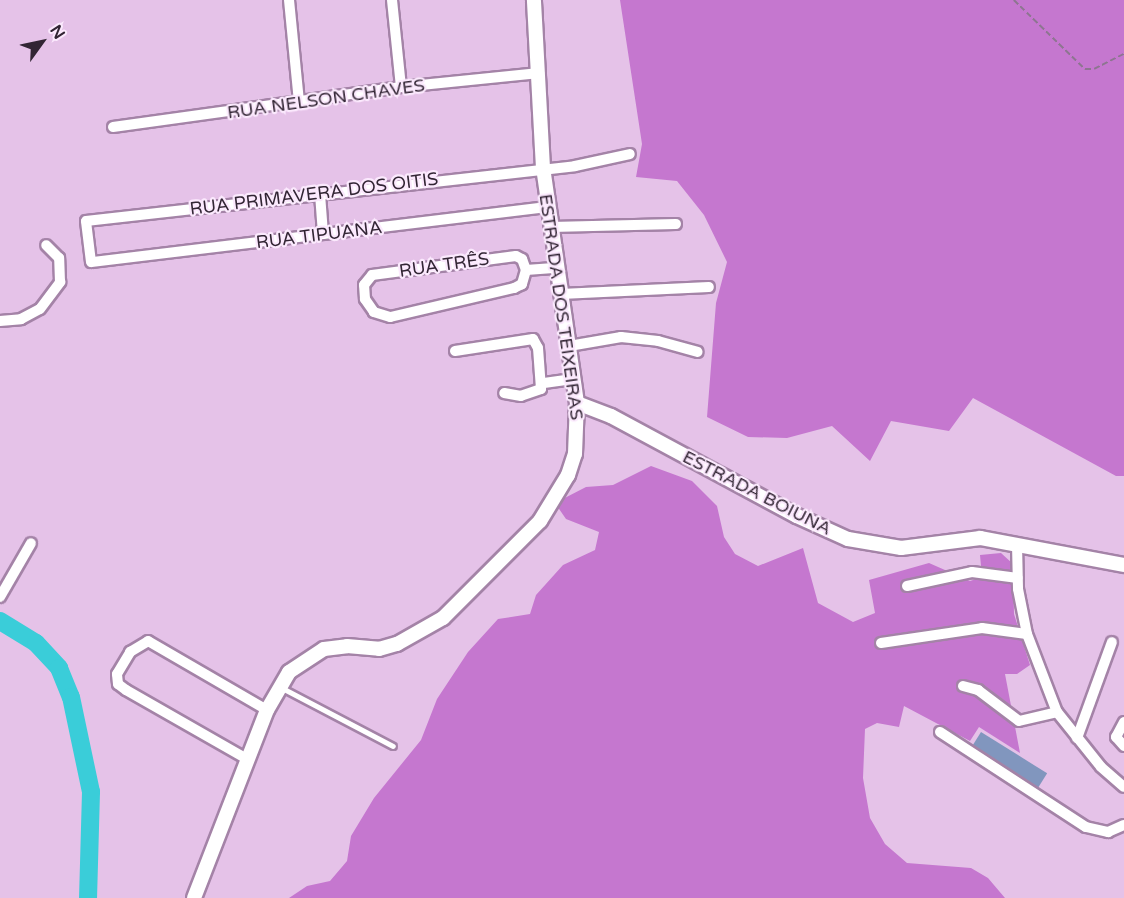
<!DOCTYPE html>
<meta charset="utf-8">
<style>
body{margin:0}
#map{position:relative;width:1124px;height:898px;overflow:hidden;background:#e5c2e8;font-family:"Varela Round",sans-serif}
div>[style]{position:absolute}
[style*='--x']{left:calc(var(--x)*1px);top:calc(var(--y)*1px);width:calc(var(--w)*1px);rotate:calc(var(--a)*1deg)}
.forest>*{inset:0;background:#c577cf}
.river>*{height:18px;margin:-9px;padding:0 9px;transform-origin:9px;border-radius:9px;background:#3acdd9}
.building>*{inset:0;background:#8196be;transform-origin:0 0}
.path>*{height:1.5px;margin-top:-0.75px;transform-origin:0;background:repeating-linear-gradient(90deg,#8d7590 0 6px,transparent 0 9px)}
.roads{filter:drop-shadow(2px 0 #a483a7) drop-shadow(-2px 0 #a483a7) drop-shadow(0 2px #a483a7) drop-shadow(0 -2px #a483a7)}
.service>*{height:5px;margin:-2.5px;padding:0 2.5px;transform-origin:2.5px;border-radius:2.5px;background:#fff}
.minor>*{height:10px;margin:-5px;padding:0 5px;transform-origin:5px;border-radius:5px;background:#fff}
.tertiary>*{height:14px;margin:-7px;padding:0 7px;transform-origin:7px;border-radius:7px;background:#fff}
span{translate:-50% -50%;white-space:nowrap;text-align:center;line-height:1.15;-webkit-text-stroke:4.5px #fbe9fd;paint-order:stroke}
.street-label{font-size:18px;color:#322534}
.north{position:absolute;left:12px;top:12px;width:60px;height:60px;-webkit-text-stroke:4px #fbe9fd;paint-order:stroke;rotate:57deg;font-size:16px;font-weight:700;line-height:24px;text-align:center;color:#322534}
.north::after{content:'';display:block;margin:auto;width:21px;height:27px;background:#322534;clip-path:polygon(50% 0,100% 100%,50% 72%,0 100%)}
</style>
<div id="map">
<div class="forest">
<i style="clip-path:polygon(620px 0,1124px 0,1124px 476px,1116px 476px,973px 398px,949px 431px,891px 421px,870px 461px,832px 426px,787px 438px,748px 437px,707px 417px,716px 303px,727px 262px,704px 215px,677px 181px,636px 177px,642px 144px)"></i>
<i style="clip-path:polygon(651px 466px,692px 481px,717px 506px,724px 537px,735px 554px,758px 566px,803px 548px,818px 603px,853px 622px,875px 613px,869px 580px,929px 563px,970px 581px,982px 577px,980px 555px,1001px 553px,1013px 564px,1014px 614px,1030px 665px,1017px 674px,1005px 674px,1020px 753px,979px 727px,970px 741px,904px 706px,899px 727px,877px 723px,865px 729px,863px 778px,870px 818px,885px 844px,907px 863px,971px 868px,988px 878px,1005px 898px,289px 898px,307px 886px,330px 881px,347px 861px,351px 836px,374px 798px,421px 740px,437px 699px,468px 652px,498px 619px,530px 614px,536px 595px,563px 565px,595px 550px,599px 532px,566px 519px,555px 503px,586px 487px,613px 485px)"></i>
</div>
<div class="river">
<i style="--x:0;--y:621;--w:42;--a:31.4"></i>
<i style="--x:36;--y:643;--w:34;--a:47"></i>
<i style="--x:59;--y:668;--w:31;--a:68"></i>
<i style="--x:71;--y:697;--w:97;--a:78.1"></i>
<i style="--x:91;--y:792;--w:106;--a:91.6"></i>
</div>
<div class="building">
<i style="left:981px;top:732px;width:78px;height:20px;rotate:32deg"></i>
</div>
<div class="path">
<i style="--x:1014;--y:0;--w:99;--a:44.2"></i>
<i style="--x:1085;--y:69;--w:9;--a:0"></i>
<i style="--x:1094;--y:69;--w:34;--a:-27"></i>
</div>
<div class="roads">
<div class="service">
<i style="--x:282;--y:688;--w:125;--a:27.6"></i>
</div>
<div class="minor">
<i style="--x:289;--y:0;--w:102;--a:84.4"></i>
<i style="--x:392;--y:0;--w:87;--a:84.1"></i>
<i style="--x:113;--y:127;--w:291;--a:-7.9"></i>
<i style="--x:401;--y:87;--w:139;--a:-5.8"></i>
<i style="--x:320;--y:194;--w:40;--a:85.7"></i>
<i style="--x:547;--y:207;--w:459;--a:173.1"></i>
<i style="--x:91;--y:262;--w:41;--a:-97"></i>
<i style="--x:86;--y:221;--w:492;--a:-6.4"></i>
<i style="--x:575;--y:166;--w:56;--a:-12.3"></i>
<i style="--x:551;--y:227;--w:125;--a:-1.4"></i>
<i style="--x:516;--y:256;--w:7;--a:27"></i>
<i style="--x:522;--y:259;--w:12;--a:70"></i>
<i style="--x:526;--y:270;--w:15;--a:106"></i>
<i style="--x:522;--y:284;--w:9;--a:153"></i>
<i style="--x:514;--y:288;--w:127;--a:166.8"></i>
<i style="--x:390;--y:317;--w:17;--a:-163"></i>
<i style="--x:374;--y:312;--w:16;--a:-125"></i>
<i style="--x:365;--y:299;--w:14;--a:-94"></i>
<i style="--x:364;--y:285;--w:13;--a:-51"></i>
<i style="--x:372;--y:275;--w:145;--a:-7.5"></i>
<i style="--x:526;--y:270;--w:31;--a:-4"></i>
<i style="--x:561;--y:294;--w:148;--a:-2.7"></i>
<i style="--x:0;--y:321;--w:21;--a:-5"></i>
<i style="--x:21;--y:319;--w:21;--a:-28"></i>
<i style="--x:40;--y:309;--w:34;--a:-53"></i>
<i style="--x:60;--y:282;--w:24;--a:-92"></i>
<i style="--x:59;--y:258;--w:18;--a:-135"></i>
<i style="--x:569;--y:346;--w:53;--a:-9.8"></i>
<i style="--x:621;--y:337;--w:37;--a:6"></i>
<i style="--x:658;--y:341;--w:41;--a:15.4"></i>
<i style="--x:455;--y:351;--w:79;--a:-8.7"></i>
<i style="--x:533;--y:339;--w:10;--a:61"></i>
<i style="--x:538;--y:348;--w:41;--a:85.8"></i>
<i style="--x:541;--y:389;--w:21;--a:161"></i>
<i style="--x:521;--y:396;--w:17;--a:-170"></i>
<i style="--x:544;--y:383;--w:29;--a:-8"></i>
<i style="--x:1017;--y:544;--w:45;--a:88.7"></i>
<i style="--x:1018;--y:589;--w:46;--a:78.7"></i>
<i style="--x:1027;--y:634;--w:84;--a:69"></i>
<i style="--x:1057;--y:712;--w:70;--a:51.3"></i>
<i style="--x:1101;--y:767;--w:30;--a:41"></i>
<i style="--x:907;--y:586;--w:66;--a:-12.2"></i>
<i style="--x:972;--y:572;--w:46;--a:7.4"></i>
<i style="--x:0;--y:597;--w:62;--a:-60.1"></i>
<i style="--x:881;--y:643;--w:102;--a:-8.4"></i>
<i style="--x:982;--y:628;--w:45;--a:7.6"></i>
<i style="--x:963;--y:686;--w:16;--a:15"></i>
<i style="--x:978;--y:690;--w:51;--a:37.1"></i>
<i style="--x:1019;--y:721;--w:39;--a:-13"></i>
<i style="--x:1124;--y:722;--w:17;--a:118"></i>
<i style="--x:1116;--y:737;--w:12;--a:48"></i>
<i style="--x:940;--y:732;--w:174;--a:33.1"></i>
<i style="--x:1086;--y:827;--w:23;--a:13"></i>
<i style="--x:1108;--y:832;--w:17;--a:-24"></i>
<i style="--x:1077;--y:738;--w:102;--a:-70"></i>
<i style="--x:247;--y:759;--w:139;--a:-150.3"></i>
<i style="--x:126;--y:690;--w:10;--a:-143"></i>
<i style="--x:118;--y:684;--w:10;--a:-96"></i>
<i style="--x:117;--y:674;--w:26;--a:-59"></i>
<i style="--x:130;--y:652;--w:21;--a:-31"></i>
<i style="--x:148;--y:641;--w:138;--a:30.1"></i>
</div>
<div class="tertiary">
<i style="--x:577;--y:403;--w:36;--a:21"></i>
<i style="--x:611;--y:416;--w:211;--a:28.3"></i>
<i style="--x:797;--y:516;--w:56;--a:24.3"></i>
<i style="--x:848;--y:539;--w:54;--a:9.6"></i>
<i style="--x:901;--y:548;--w:80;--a:-7.2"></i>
<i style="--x:980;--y:538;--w:147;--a:10.6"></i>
<i style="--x:194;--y:898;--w:202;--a:-68.8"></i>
<i style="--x:267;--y:710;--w:44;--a:-59.9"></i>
<i style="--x:289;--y:672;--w:42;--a:-33.3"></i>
<i style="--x:324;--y:649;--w:23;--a:-7"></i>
<i style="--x:347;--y:646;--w:32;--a:5"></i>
<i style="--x:379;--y:649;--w:19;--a:-16"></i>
<i style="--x:397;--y:644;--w:53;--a:-29.5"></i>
<i style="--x:443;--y:618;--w:137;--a:-45"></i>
<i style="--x:540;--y:521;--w:54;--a:-58.7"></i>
<i style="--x:568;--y:475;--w:22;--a:-72"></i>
<i style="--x:575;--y:454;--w:51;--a:-87.8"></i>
<i style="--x:577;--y:403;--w:237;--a:-98.2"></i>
<i style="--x:543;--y:168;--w:168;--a:-93.1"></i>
</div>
</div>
<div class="street-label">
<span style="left:326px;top:99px;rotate:-8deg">RUA NELSON CHAVES</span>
<span style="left:314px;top:194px;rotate:-7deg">RUA PRIMAVERA DOS OITIS</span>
<span style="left:319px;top:235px;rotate:-7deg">RUA TIPUANA</span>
<span style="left:444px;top:265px;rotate:-8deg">RUA TRÊS</span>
<span style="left:561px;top:307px;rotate:82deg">ESTRADA DOS TEIXEIRAS</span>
<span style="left:757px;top:493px;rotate:27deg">ESTRADA BOIUNA</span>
</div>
<div class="north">N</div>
</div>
